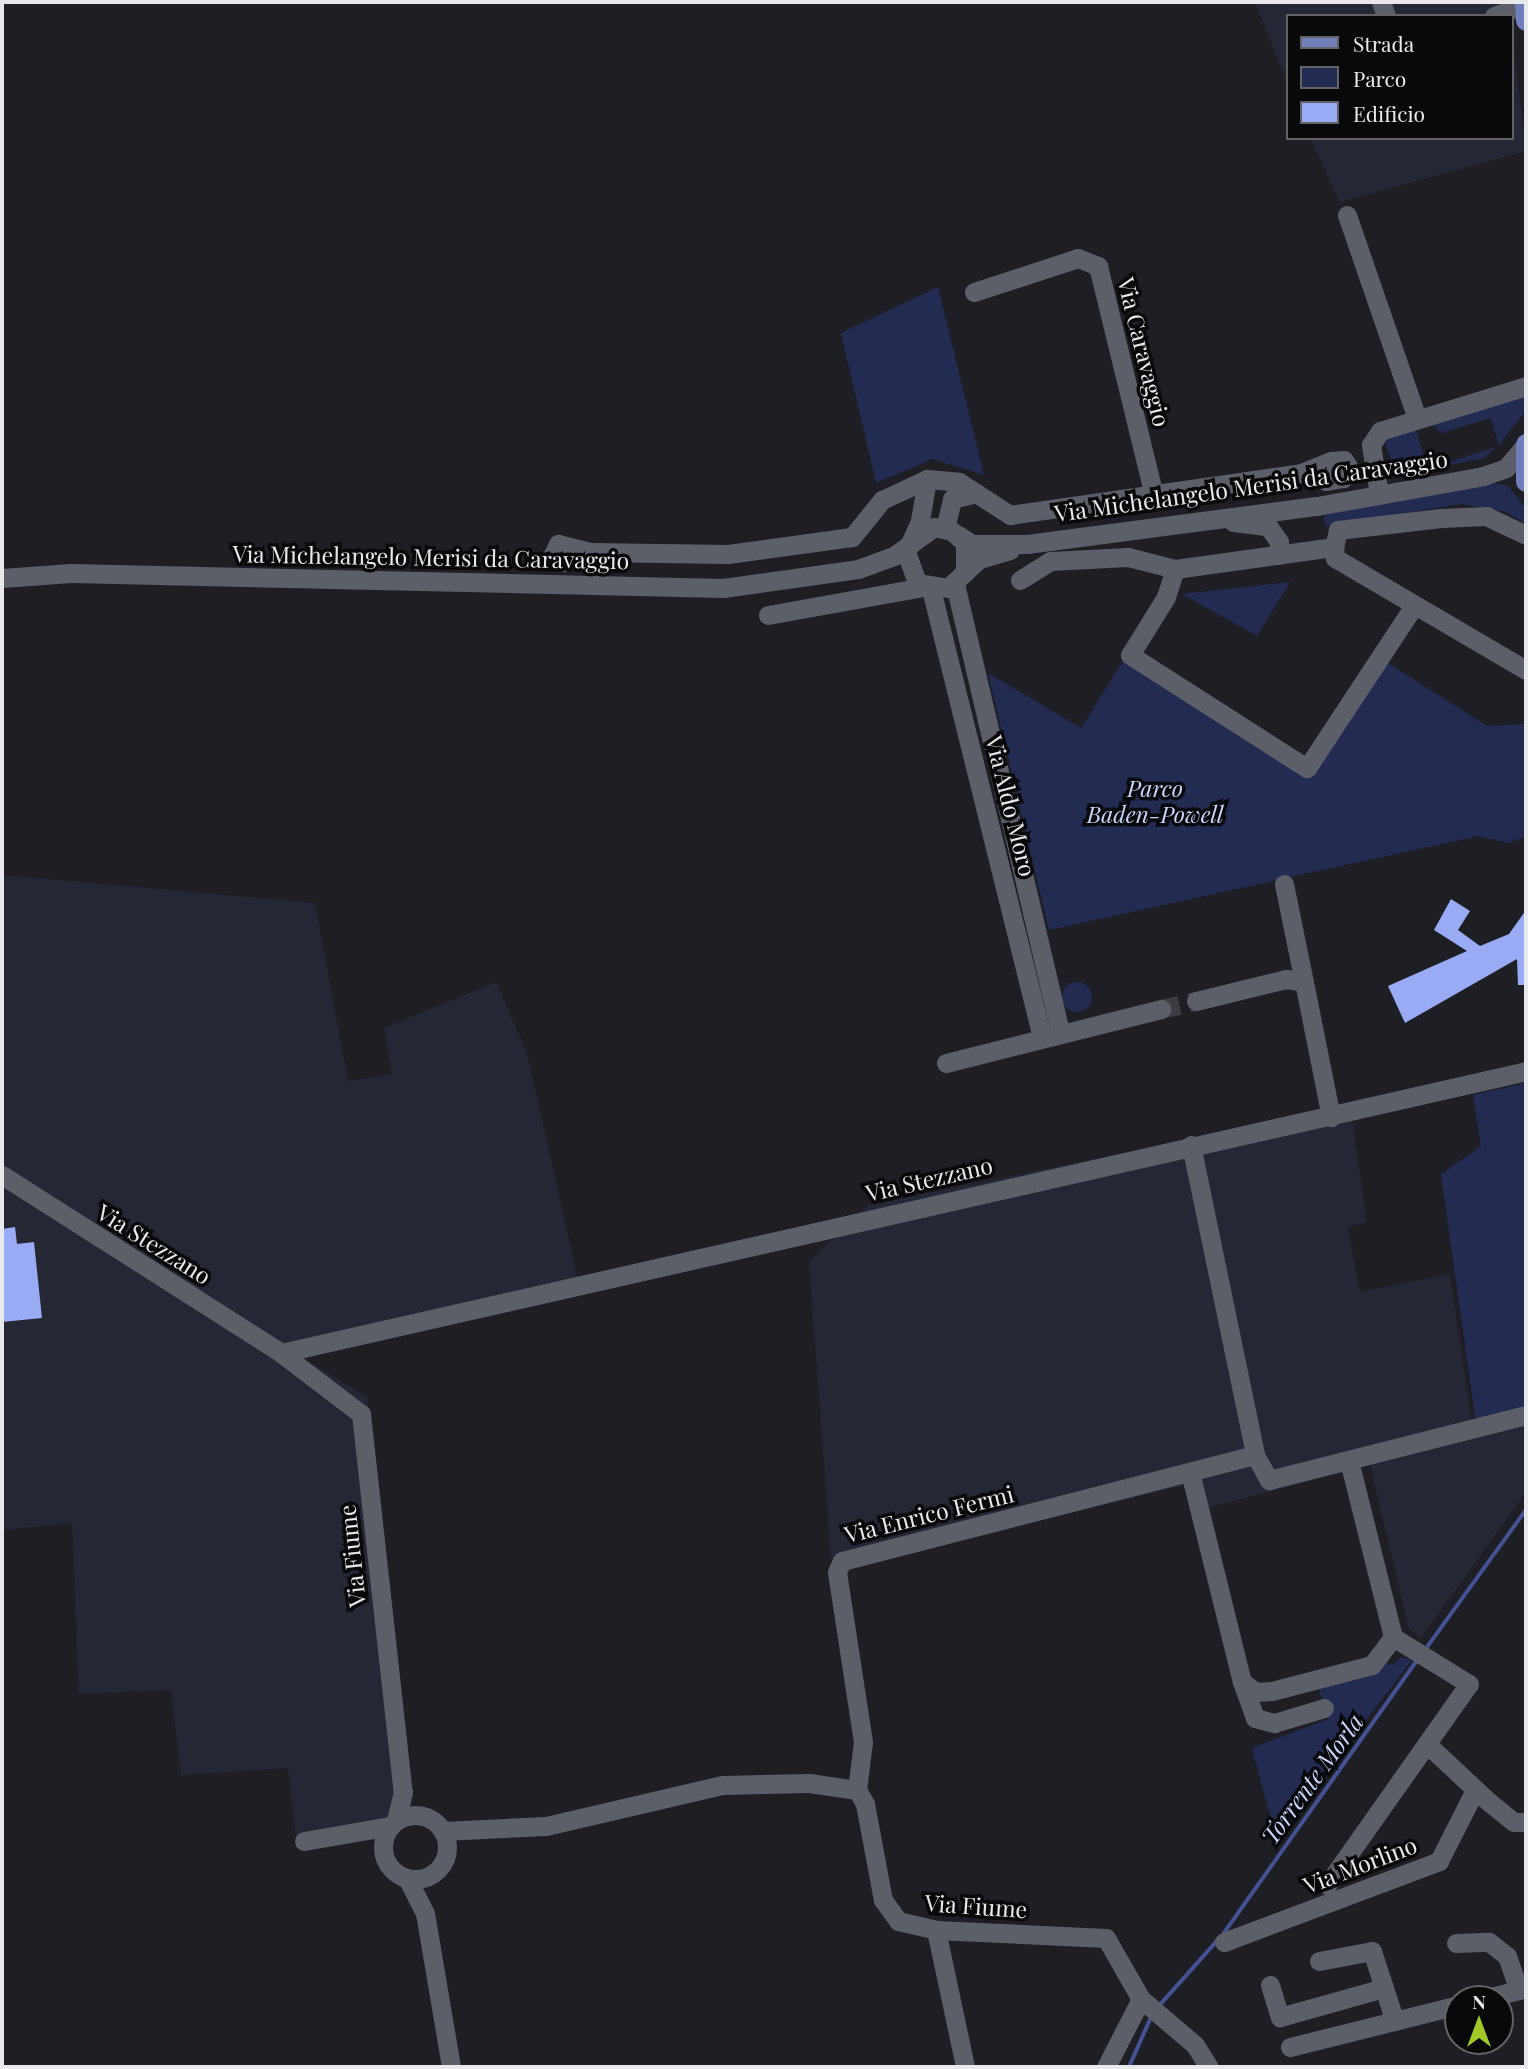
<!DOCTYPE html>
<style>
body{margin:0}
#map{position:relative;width:1528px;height:2069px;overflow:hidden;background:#1d1f25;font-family:"Playfair Display",serif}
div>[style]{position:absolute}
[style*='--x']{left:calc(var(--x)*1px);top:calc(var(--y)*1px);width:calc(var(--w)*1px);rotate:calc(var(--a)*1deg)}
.built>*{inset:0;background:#252834}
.green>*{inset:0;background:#232b52}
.round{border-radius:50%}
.stream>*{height:3.5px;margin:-1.75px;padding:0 1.75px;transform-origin:1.75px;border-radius:1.75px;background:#445193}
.building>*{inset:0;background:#99abf4}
.minor-tunnel>*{height:19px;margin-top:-9.5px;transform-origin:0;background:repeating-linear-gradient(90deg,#3b3d43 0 19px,transparent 0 29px)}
.minor>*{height:19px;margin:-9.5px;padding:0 9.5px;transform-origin:9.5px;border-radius:9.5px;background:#5c5f67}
.minor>.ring{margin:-9.5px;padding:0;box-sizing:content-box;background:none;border:19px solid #5c5f67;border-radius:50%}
.major>*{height:21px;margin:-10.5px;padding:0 10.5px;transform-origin:10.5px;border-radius:10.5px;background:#707eb9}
span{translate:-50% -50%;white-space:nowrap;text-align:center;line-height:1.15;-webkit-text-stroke:7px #08090b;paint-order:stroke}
.street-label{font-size:23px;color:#e7e9ed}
.park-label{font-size:23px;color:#c9d4fa;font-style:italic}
.water-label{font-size:24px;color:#c8d3f9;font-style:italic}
.frame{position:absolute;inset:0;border:4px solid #e7e9ed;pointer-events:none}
.legend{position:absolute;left:1286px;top:14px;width:228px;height:126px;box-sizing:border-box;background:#08090b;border:2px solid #616365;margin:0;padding:9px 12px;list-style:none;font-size:21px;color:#e7e9ed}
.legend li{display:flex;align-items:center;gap:14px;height:35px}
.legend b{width:35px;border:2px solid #616365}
.north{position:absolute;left:1444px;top:1985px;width:70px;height:70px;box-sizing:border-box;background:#08090b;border:2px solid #616365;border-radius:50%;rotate:0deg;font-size:19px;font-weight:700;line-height:28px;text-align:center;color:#e7e9ed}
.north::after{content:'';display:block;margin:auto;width:24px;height:32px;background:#a2c928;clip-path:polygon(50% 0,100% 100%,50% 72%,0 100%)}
</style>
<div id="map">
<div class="built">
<i style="clip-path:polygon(1255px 2px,1509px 2px,1510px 16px,1288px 16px,1288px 85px)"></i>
<i style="clip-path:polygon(1512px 33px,1526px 151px,1340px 202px,1310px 138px,1512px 138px)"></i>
<i style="clip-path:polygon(2px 875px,315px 903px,348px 1081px,392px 1074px,384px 1028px,496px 982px,527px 1053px,578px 1280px,301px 1357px,367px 1397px,414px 1822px,296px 1838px,288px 1768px,181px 1775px,171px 1690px,79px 1694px,72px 1523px,2px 1530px)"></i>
<i style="clip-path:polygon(1350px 1107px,1367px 1222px,1348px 1227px,1360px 1292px,1450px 1274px,1472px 1424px,1526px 1414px,1526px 1492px,1421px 1638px,1409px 1629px,1370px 1465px,1192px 1512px,1185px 1485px,845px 1568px,831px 1557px,809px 1262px,869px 1205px)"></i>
</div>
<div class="green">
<i style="clip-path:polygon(938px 287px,984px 475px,933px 459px,876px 483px,841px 333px)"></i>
<i style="clip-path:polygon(1526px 392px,1526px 410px,1499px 445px,1484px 458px,1428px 469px,1392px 462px,1385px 443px,1392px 432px,1415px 427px,1428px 469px,1499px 446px,1491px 418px,1441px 433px,1430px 422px)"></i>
<i style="clip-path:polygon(1482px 481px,1508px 486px,1526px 508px,1526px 524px,1506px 512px,1461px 504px,1325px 526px,1324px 515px,1302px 518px)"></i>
<i style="clip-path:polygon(1290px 582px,1257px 636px,1182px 594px)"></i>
<i style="clip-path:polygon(1125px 658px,1309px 776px,1385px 661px,1487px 726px,1526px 724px,1526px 836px,1508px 843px,1478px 836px,1049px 930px,988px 673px,1081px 728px)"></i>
<i class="round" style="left:1062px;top:982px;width:30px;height:30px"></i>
<i style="clip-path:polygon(1526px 1083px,1526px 1409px,1476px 1423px,1441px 1174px,1481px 1146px,1473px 1095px)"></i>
<i style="clip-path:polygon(1400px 1657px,1412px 1660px,1276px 1838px,1252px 1748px,1328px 1719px,1319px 1690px,1380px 1661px,1393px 1665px)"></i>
</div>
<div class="stream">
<i style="--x:1425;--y:1650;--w:173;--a:-54.2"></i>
<i style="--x:1224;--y:1933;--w:336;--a:-54.7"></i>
<i style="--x:1159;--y:2006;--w:87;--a:-48.3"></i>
<i style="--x:1129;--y:2067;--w:57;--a:-66.1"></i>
</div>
<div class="building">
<i style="clip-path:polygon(1451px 899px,1470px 911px,1458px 930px,1480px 946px,1509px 934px,1526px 910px,1526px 985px,1518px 985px,1517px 959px,1405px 1023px,1388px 986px,1467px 951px,1434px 930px)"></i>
<i style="clip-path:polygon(15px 1227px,17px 1244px,34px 1242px,42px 1318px,2px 1322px,2px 1229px)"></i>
</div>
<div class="minor-tunnel">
<i style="--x:1161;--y:1009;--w:36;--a:-13"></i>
</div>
<div class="minor">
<i style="--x:1381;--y:2;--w:15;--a:70"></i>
<i style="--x:1494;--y:16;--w:33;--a:-21"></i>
<i style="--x:1347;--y:215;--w:215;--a:71"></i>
<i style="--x:974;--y:292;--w:109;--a:-18.1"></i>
<i style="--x:1078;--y:258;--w:22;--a:22"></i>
<i style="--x:1098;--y:266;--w:236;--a:76.3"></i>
<i style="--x:927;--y:479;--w:43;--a:99.5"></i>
<i style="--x:920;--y:521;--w:34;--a:114"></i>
<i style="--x:906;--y:552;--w:33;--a:70"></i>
<i style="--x:917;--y:583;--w:31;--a:9"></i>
<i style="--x:948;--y:588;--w:42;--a:-43.1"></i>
<i style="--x:979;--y:559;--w:32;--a:-16"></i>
<i style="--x:1379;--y:494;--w:50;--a:-99.3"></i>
<i style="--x:1371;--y:445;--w:17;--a:-57"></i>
<i style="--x:1380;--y:431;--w:153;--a:-17.1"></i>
<i style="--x:1233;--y:522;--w:35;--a:7"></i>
<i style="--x:1268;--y:526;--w:19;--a:55"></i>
<i style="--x:1279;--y:542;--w:13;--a:90"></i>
<i style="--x:945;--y:528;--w:30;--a:-76"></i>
<i style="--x:952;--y:499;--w:25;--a:-14"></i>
<i style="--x:958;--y:535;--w:17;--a:33"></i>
<i style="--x:972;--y:544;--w:55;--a:0"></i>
<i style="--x:1027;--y:544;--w:292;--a:-7.5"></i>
<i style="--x:1317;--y:506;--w:169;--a:-10.2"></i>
<i style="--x:1483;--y:476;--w:24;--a:-19"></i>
<i style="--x:1506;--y:468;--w:30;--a:-50"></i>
<i style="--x:1526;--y:535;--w:44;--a:-154.6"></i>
<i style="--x:1486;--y:516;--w:45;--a:177.5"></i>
<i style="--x:1441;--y:518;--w:104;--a:173.4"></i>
<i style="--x:1338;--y:530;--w:17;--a:103"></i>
<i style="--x:1334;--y:547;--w:11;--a:85"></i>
<i style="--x:1335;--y:558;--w:221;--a:30.4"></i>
<i style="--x:591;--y:552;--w:28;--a:159"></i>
<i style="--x:565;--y:562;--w:15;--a:-164"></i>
<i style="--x:551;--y:558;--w:16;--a:-63"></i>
<i style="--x:558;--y:544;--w:34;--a:14"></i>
<i style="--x:591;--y:552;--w:137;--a:0.8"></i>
<i style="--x:728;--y:554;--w:125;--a:-7.8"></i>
<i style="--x:852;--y:537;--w:48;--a:-51"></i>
<i style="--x:882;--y:500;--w:50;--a:-25"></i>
<i style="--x:927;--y:479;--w:32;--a:5"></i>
<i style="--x:959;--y:482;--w:61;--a:32.9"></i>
<i style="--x:1010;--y:515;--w:294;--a:-8.2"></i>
<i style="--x:1301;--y:473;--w:32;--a:-22"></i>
<i style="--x:1331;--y:461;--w:13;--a:-4"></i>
<i style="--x:1344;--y:460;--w:9;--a:58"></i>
<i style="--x:1349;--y:468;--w:12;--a:121"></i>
<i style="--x:1343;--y:478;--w:17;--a:170"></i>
<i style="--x:1326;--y:481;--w:26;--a:-162"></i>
<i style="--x:1175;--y:569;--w:29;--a:108"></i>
<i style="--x:1166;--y:597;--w:68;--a:121.8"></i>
<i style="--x:1130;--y:655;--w:210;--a:32.6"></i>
<i style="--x:1307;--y:768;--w:194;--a:-56.6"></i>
<i style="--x:2;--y:578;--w:69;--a:-4.1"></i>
<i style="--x:71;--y:573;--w:652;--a:1.32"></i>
<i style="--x:723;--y:588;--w:136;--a:-8"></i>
<i style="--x:858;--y:569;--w:38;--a:-20"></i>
<i style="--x:894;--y:556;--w:49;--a:-35.9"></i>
<i style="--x:934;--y:527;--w:18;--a:13"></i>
<i style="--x:952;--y:531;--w:18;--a:43"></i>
<i style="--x:965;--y:543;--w:29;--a:90"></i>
<i style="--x:1020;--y:580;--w:36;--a:-32"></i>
<i style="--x:1050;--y:561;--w:78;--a:-2.9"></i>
<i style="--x:1128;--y:557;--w:49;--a:14.3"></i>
<i style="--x:1175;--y:569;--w:161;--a:-7.9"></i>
<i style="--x:955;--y:584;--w:460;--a:76.8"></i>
<i style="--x:931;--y:589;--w:461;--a:76.1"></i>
<i style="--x:768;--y:615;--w:158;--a:-10.2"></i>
<i style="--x:1284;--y:884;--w:100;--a:78.5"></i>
<i style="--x:1196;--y:1001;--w:93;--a:-13.7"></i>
<i style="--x:1286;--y:979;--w:18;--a:9"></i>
<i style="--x:1304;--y:982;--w:138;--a:78.7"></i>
<i style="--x:946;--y:1063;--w:222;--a:-14.1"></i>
<i style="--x:1191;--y:1145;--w:317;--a:78.3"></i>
<i style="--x:1255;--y:1455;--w:29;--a:61"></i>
<i style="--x:1269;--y:1480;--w:265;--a:-14.2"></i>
<i style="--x:2;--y:1175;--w:331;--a:32.5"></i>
<i style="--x:281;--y:1353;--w:101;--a:37.3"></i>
<i style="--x:361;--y:1414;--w:380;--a:83.7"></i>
<i style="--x:403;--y:1792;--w:29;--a:104"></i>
<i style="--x:281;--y:1353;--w:1277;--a:-12.76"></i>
<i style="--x:1190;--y:1472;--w:216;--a:76.1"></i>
<i style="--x:1242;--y:1682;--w:17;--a:36"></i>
<i style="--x:1256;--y:1692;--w:16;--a:-4"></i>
<i style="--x:1272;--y:1691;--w:103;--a:-14.6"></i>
<i style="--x:1372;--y:1665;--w:35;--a:-53"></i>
<i style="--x:1242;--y:1682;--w:38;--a:70"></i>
<i style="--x:1255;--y:1718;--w:20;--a:15"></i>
<i style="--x:1274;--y:1723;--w:52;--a:-16.7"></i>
<i style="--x:1428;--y:1745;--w:83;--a:43.1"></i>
<i style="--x:1489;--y:1802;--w:32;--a:39"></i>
<i style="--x:1514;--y:1822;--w:12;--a:0"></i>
<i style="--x:857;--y:1790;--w:48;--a:-82.9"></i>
<i style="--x:863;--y:1742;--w:172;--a:-98.7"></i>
<i style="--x:837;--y:1572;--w:12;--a:-66"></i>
<i style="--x:842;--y:1561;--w:426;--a:-14.4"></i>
<i class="ring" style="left:383px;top:1815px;width:45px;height:45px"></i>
<i style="--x:443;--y:1831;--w:103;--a:-2.8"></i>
<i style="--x:546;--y:1826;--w:181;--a:-13.1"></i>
<i style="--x:722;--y:1785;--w:87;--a:-1.3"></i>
<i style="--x:809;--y:1783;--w:49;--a:8.3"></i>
<i style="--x:857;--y:1790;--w:16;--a:60"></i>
<i style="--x:865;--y:1804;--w:98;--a:79.4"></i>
<i style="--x:883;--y:1900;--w:26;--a:54"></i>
<i style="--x:898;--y:1921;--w:39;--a:13"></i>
<i style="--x:936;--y:1930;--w:170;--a:2.7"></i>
<i style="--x:1106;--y:1938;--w:70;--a:60.2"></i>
<i style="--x:1141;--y:1999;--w:71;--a:40.4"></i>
<i style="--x:1195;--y:2045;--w:26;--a:58"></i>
<i style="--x:304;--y:1841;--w:87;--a:-9.9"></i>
<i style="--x:407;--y:1878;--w:39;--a:63"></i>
<i style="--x:425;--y:1913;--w:156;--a:80.4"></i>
<i style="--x:1327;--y:1885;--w:246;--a:-54.8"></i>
<i style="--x:1469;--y:1684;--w:89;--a:-148.3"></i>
<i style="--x:1393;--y:1637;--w:181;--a:-104"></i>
<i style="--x:936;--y:1930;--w:140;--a:78"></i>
<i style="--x:1224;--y:1942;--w:230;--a:-20.6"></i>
<i style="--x:1439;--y:1861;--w:80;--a:-63.1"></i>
<i style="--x:1456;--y:1943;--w:33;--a:-2"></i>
<i style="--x:1489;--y:1942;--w:23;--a:38"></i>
<i style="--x:1507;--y:1956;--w:36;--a:71"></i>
<i style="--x:1519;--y:1990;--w:37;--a:166"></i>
<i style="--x:1319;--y:1961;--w:54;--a:-10.7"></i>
<i style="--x:1372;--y:1951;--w:39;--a:72"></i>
<i style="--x:1270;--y:1985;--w:34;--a:73"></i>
<i style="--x:1280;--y:2017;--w:108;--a:-15.6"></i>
<i style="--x:1384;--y:1988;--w:35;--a:72"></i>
<i style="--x:1290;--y:2047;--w:173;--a:-14"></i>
<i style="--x:1106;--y:2067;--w:76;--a:-62.8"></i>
</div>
<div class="major">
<i style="--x:1525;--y:2;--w:18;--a:87"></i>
<i style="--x:1526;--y:444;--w:37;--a:90"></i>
</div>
<div class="street-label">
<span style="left:1144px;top:352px;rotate:76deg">Via Caravaggio</span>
<span style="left:1251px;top:486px;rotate:-8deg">Via Michelangelo Merisi da Caravaggio</span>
<span style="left:431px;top:557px;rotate:1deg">Via Michelangelo Merisi da Caravaggio</span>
<span style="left:1011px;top:806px;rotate:76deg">Via Aldo Moro</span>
<span style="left:929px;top:1179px;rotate:-13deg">Via Stezzano</span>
<span style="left:154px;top:1244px;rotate:32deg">Via Stezzano</span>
<span style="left:929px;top:1514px;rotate:-14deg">Via Enrico Fermi</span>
<span style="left:352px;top:1556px;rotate:-96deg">Via Fiume</span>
<span style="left:1360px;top:1865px;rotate:-21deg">Via Morlino</span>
<span style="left:976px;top:1906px;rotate:4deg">Via Fiume</span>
</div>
<div class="park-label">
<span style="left:1155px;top:801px">Parco<br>Baden-Powell</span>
</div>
<div class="water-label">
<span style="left:1312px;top:1779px;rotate:-54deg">Torrente Morla</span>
</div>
<div class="frame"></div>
<ul class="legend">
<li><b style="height:9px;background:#707eb9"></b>Strada</li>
<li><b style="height:19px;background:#232b52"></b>Parco</li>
<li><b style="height:19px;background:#99abf4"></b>Edificio</li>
</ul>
<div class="north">N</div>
</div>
